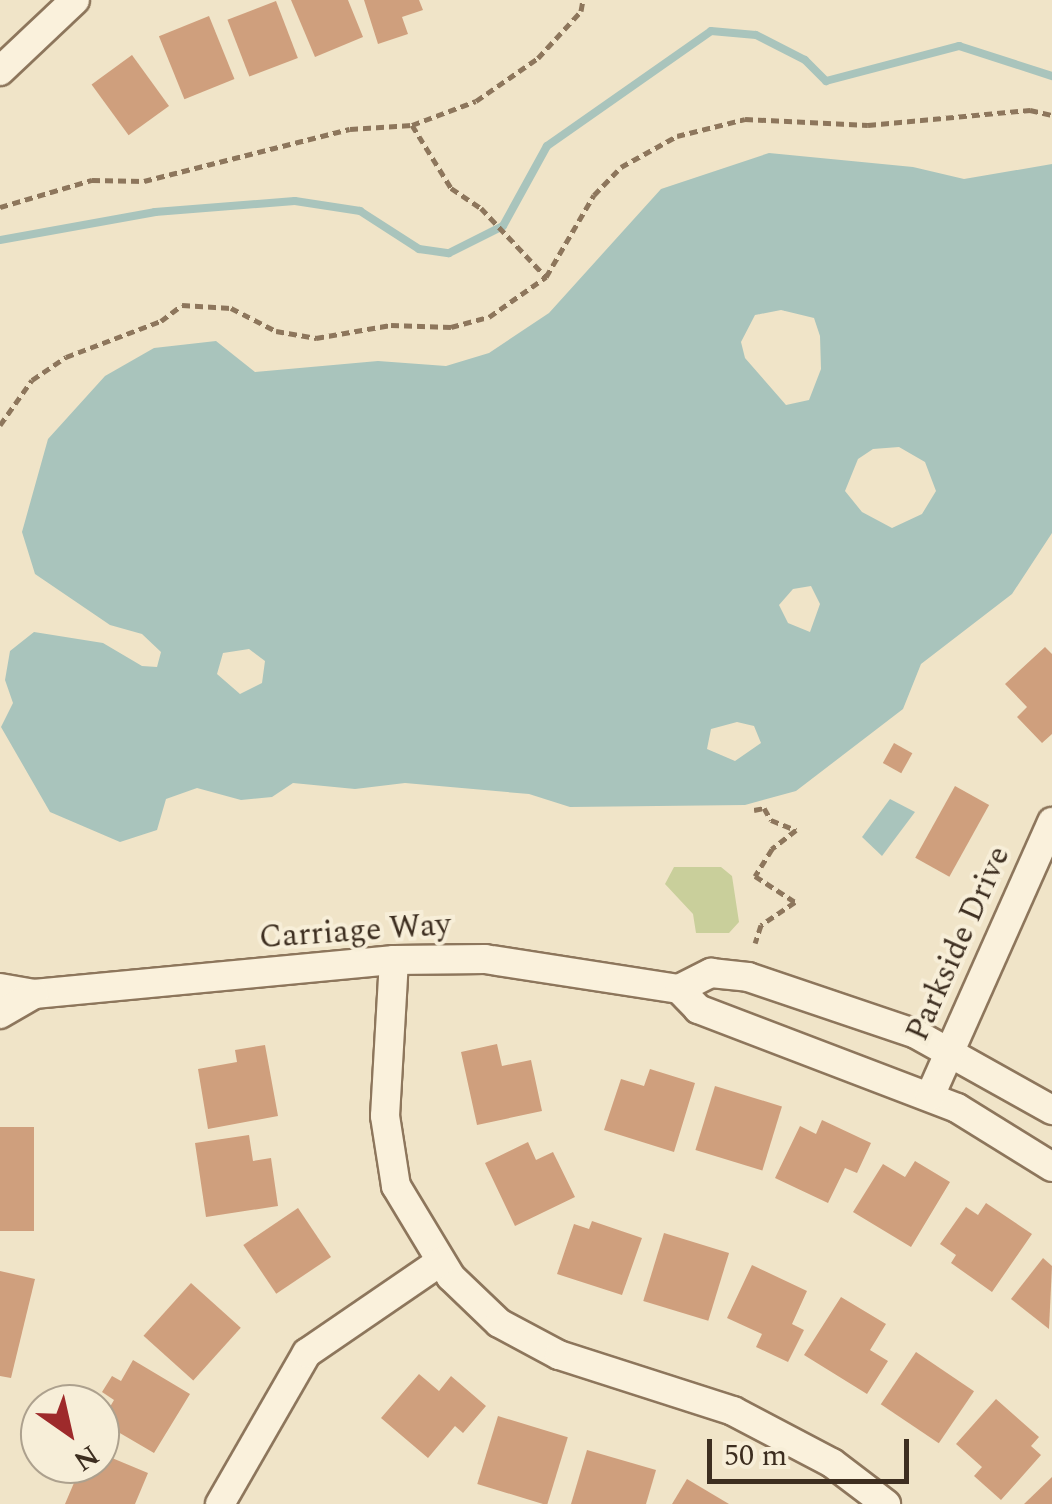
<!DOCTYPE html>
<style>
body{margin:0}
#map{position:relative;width:1052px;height:1504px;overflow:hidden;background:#f0e4c8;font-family:Spectral,serif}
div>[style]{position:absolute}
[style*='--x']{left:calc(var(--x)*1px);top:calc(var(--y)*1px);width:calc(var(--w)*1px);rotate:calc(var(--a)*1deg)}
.green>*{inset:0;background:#c9cf9b}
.water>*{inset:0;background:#a9c4bc}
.stream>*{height:8px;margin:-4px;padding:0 4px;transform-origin:4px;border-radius:4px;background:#a9c4bc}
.building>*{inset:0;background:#cf9f7d;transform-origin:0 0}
.path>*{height:5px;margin-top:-2.5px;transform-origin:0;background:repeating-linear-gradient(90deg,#8d765c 0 8px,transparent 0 13px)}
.roads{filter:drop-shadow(2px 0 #8d765c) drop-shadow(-2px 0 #8d765c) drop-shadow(0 2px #8d765c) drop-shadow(0 -2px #8d765c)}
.minor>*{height:28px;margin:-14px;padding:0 14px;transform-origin:14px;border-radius:14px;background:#faf1dc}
span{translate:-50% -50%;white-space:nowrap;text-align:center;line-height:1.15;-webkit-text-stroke:8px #f7eed8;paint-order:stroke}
.street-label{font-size:32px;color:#3d2e20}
.north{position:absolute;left:20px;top:1384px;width:100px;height:100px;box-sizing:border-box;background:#f7eed8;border:2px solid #ada18e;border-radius:50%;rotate:146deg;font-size:28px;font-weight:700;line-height:40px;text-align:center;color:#3d2e20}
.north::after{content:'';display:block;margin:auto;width:35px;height:45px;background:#9e2a2b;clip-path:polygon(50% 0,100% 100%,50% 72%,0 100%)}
.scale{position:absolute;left:707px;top:1439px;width:202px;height:45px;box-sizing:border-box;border:5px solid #3d2e20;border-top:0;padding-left:12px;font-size:30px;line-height:35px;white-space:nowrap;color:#3d2e20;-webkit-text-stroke:8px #f7eed8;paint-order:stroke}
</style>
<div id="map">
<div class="green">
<i style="clip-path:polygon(674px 867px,721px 867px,732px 876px,739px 922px,729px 933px,696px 933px,693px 914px,665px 884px)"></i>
</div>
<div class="water">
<i style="clip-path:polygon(evenodd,769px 153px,913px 167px,964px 179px,1052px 164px,1052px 533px,1012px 594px,921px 664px,903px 709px,796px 791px,745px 805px,570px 807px,529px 794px,405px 783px,355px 789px,293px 783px,272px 797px,241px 800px,197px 788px,166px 799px,157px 830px,120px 842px,50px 812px,1px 727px,13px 703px,5px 680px,10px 651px,34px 632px,103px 643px,142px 666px,157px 667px,161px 652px,142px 634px,110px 625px,35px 574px,22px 532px,48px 439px,105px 376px,154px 348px,216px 341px,255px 372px,378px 361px,446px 366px,489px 353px,549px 313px,661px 189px,769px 153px,781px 310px,814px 318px,820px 336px,821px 369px,809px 400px,786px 405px,745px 358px,741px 342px,755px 315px,781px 310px,769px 153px,899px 447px,925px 462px,936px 491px,922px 514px,892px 528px,862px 512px,845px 491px,858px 459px,873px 449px,899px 447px,769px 153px,811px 586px,820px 604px,810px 632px,788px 623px,779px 605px,793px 589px,811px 586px,769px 153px,249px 649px,265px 661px,262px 683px,240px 694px,217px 674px,223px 653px,249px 649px,769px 153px,737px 722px,754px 726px,761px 743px,735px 761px,707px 749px,711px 729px,737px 722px)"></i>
<i style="clip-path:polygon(890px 799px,915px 812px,882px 856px,862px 837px)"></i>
</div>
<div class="stream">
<i style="--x:0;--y:240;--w:158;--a:-10.2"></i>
<i style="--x:155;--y:212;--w:140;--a:-4.5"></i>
<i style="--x:295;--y:201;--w:66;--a:8.7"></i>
<i style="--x:360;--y:211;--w:70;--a:32.8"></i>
<i style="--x:419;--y:249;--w:30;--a:8"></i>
<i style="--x:449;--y:253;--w:60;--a:-26.6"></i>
<i style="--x:503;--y:226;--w:91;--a:-61.2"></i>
<i style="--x:547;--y:146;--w:200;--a:-35"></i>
<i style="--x:711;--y:31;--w:45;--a:5.1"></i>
<i style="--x:756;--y:35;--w:55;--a:27"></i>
<i style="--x:805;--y:60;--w:30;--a:45"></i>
<i style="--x:826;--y:81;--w:138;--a:-14.7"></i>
<i style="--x:959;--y:46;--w:98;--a:17.9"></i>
</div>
<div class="building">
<i style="clip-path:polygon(291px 0,348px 0,363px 37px,315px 57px)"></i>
<i style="clip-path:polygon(364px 0,419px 0,423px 10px,402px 17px,408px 34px,378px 44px)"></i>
<i style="left:276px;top:1px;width:61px;height:52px;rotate:69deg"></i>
<i style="left:209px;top:16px;width:68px;height:54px;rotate:68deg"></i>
<i style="left:132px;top:55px;width:63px;height:50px;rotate:54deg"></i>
<i style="clip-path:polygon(1045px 647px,1052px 654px,1052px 734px,1042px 743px,1017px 717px,1027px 707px,1005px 684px)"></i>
<i style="left:894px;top:743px;width:21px;height:23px;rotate:29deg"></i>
<i style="left:955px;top:786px;width:39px;height:82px;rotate:29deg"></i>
<i style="clip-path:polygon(497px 1044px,502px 1066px,531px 1060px,542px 1111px,477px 1125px,461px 1052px)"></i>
<i style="clip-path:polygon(265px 1045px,278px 1116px,208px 1129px,198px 1069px,237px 1062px,235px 1050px)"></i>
<i style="clip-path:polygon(650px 1069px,695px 1083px,674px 1152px,604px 1130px,621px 1079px,644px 1086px)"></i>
<i style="left:715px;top:1086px;width:70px;height:67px;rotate:17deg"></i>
<i style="clip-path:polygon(822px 1120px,871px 1143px,857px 1173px,845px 1168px,828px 1203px,775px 1178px,800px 1126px,816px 1134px)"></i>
<i style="left:0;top:1127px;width:34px;height:104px"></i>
<i style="clip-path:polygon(249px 1135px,253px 1161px,271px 1158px,278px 1206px,206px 1217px,195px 1143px)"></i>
<i style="clip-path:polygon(528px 1142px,536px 1160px,553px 1152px,575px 1197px,515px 1226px,485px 1163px)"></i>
<i style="clip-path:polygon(915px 1161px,950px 1182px,911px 1247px,853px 1212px,883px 1164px,905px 1177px)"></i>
<i style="clip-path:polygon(986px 1203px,1032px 1234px,992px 1292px,951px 1263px,956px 1255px,940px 1244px,966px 1207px,978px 1215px)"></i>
<i style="left:298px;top:1208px;width:59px;height:66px;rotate:56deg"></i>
<i style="clip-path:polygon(592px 1221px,642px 1238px,622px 1295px,557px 1274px,574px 1224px,589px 1229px)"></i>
<i style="left:664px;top:1233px;width:68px;height:71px;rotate:17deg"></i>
<i style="clip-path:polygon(1043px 1258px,1052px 1266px,1049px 1329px,1011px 1299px)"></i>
<i style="clip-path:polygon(752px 1265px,807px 1291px,792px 1324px,804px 1330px,788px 1362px,756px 1347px,762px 1334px,727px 1318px)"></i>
<i style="clip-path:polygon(0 1271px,35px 1279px,11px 1378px,0 1376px)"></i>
<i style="left:191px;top:1283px;width:67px;height:71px;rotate:42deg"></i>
<i style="clip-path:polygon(841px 1297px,886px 1324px,870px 1350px,888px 1361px,867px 1394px,804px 1355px)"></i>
<i style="left:916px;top:1352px;width:70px;height:63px;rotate:34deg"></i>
<i style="clip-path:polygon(133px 1360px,190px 1394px,154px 1453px,101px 1422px,114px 1400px,102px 1392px,112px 1376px,121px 1381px)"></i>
<i style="clip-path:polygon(419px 1374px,439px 1391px,451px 1376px,486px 1406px,463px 1433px,455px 1426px,428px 1458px,381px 1418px)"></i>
<i style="clip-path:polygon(996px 1399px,1039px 1437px,1031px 1446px,1041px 1455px,1001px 1500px,974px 1476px,982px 1467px,956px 1444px)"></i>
<i style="left:498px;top:1416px;width:73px;height:71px;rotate:17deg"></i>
<i style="clip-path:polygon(587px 1450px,656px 1470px,646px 1504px,571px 1504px)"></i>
<i style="clip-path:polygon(100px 1453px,148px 1473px,135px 1504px,65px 1504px,82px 1464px,100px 1464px)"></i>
<i style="clip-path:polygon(1052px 1477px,1052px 1504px,1024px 1504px)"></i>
<i style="clip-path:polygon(687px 1479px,729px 1504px,672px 1504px)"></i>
</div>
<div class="path">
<i style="--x:412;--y:125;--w:74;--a:58.2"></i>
<i style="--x:451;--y:188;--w:36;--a:34"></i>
<i style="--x:481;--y:208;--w:95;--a:46.7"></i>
<i style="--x:0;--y:207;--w:96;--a:-16.4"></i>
<i style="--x:92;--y:180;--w:52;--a:1.1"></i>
<i style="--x:144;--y:181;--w:212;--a:-14.2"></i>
<i style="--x:350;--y:129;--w:62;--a:-3.7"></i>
<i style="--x:412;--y:125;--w:68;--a:-20.6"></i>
<i style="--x:476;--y:101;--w:75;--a:-34.7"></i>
<i style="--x:538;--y:58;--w:64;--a:-47.5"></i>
<i style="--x:581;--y:11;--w:11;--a:-80"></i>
<i style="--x:0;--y:425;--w:55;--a:-54.6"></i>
<i style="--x:32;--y:380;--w:41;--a:-34.1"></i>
<i style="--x:66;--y:357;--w:102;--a:-20.8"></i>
<i style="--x:161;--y:321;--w:26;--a:-37"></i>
<i style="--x:182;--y:305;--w:49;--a:3.5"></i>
<i style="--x:231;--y:308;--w:51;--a:27.1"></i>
<i style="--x:276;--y:331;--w:41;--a:9.9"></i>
<i style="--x:316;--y:338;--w:76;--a:-9.8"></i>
<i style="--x:391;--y:325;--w:60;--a:1.9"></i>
<i style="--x:451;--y:327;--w:39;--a:-15"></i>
<i style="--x:489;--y:317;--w:70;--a:-35.1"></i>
<i style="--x:546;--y:277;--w:95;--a:-59.7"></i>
<i style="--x:594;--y:195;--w:39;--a:-46"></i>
<i style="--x:621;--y:167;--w:64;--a:-29"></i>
<i style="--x:677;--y:136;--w:70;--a:-14"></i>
<i style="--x:745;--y:119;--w:123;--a:2.8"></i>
<i style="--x:868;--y:125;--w:163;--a:-5.3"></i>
<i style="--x:1030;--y:110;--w:23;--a:13"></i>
<i style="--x:754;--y:810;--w:10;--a:-11"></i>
<i style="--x:764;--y:808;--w:14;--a:60"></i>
<i style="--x:771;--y:820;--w:27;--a:22"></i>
<i style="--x:796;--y:830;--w:31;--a:142"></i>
<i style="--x:772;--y:849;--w:32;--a:122"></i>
<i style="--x:755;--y:876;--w:48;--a:33"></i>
<i style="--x:795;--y:902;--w:41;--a:145.9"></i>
<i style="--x:761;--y:925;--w:19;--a:108"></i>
</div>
<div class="roads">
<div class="minor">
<i style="--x:0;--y:71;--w:103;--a:-43.4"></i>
<i style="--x:394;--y:960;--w:156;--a:93.3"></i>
<i style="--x:385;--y:1116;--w:71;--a:81.1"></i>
<i style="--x:396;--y:1186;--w:106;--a:58.9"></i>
<i style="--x:451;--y:1277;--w:66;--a:43.8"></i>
<i style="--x:499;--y:1323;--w:68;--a:28.1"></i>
<i style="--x:559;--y:1355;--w:183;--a:17.8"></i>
<i style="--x:733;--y:1411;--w:112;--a:27.7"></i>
<i style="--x:832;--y:1463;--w:68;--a:37.2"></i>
<i style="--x:0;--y:988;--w:35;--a:10"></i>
<i style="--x:34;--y:994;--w:362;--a:-5.4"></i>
<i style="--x:394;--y:960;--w:91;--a:-0.6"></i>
<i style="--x:485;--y:959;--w:196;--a:8.8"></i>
<i style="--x:679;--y:989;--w:36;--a:-27"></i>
<i style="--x:711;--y:973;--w:37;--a:6"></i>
<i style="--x:748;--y:977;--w:177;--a:18.7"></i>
<i style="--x:916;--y:1034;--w:156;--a:29.2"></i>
<i style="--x:679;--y:989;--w:28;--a:46"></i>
<i style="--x:698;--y:1009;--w:277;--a:20.9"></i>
<i style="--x:957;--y:1108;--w:112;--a:31.8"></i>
<i style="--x:0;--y:1014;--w:39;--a:-30"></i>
<i style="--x:930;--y:1096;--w:300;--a:-66"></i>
<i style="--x:220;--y:1504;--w:174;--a:-60.1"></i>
<i style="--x:307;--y:1353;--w:161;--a:-34.4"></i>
</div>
</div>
<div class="street-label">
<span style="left:355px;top:932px;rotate:-4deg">Carriage Way</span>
<span style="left:959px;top:944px;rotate:-66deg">Parkside Drive</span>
</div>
<div class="north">N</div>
<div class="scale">50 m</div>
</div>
